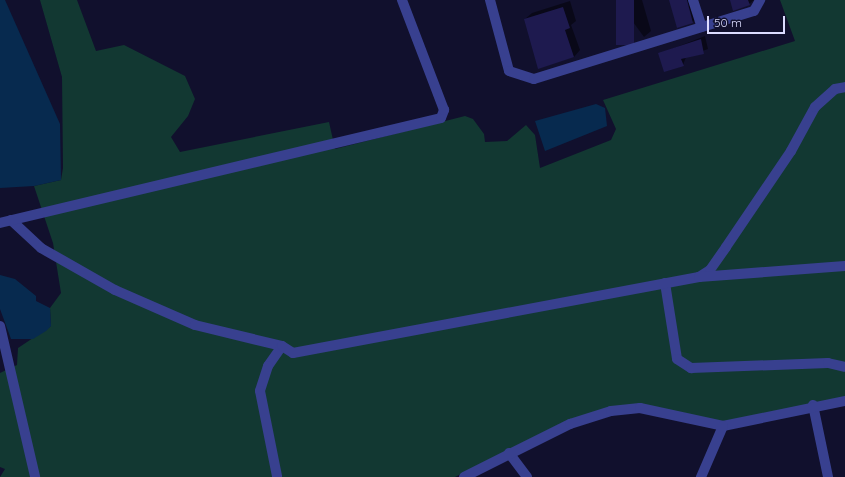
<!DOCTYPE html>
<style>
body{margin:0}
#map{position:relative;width:845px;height:477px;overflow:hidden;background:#11102d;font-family:Quicksand,sans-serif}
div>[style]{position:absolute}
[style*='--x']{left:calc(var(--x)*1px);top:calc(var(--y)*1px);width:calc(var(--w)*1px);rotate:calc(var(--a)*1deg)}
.green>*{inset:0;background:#123832}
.water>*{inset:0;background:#072a4f}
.shadow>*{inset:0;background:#0007}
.building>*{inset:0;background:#1e1a4f;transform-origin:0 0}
.minor>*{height:10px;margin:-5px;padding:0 5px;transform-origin:5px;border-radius:5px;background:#38408f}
span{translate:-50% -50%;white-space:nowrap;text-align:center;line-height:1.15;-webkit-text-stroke:3px #11102d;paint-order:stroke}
.scale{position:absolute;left:707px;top:16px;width:78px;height:18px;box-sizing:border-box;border:2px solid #dcdcff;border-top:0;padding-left:5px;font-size:12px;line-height:14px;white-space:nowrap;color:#dcdcff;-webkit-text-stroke:3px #11102d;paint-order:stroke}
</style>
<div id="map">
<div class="green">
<i style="clip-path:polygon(40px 0,77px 0,96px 51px,124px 45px,185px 76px,195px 99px,188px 116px,171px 137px,180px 152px,329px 122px,335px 149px,465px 116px,473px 119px,484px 134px,485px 142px,507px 141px,526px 125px,535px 135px,540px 168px,611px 140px,616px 129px,603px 100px,795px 41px,780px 0,845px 0,845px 397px,723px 423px,640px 404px,568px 420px,455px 477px,0 477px,5px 469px,0 467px,0 373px,17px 365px,18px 348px,51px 326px,50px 308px,61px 293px,53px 243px,34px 186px,61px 180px,63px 168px,62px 77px)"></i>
</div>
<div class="water">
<i style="clip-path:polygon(0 0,5px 0,60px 124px,61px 180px,34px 186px,0 188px)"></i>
<i style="clip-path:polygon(596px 104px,605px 108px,607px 126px,545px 151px,535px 121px)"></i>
<i style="clip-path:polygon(0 275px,15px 279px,36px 296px,36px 301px,50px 308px,51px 326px,46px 331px,33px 339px,11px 339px,0 309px)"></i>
</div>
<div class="shadow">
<i style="clip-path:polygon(617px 0,642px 0,651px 31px,644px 37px)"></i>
<i style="clip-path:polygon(670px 0,695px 0,699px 16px,693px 22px)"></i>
<i style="clip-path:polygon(731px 0,754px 0,749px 4px)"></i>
<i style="clip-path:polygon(570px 1px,576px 21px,571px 25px,580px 50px,574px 57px,525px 19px,532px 13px)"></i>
<i style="clip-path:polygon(705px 36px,708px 49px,686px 57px,683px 65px,659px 54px)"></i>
</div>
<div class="building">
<i style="left:616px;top:0;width:18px;height:45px"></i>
<i style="clip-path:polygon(669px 0,687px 0,693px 23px,677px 28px)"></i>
<i style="clip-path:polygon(730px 0,748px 0,750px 5px,733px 11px)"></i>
<i style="clip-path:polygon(563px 7px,570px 28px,565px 30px,574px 57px,538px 69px,524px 19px)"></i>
<i style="clip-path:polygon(701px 39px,704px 54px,681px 59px,684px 66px,664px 72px,658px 53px)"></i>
</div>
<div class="minor">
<i style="--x:490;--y:0;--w:73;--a:75"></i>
<i style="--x:509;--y:71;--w:26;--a:18"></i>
<i style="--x:534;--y:79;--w:230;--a:-17.2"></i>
<i style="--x:754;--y:11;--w:13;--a:-61"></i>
<i style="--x:693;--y:0;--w:28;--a:72"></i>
<i style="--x:11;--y:220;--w:41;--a:43"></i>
<i style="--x:41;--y:248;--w:85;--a:29.6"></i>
<i style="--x:115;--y:290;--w:87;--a:23.6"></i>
<i style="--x:195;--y:325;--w:89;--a:13.6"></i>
<i style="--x:282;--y:346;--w:24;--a:125"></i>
<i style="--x:268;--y:366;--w:26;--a:108"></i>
<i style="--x:260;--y:391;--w:87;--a:78.7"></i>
<i style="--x:0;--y:223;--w:453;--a:-13.4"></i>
<i style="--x:441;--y:118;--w:9;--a:-69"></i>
<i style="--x:444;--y:110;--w:118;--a:-110.9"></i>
<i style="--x:699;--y:277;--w:13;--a:-32"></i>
<i style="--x:710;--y:270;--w:28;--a:-55"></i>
<i style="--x:726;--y:247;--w:116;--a:-55.9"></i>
<i style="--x:791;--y:151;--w:50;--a:-61.4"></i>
<i style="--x:815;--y:107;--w:27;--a:-42"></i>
<i style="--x:835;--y:89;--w:10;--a:-11"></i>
<i style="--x:665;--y:283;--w:77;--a:81"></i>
<i style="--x:677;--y:359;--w:17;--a:33"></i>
<i style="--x:691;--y:368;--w:137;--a:-2.1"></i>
<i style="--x:828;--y:363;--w:17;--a:13"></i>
<i style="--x:0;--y:326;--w:155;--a:76.9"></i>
<i style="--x:282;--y:346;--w:13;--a:32"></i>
<i style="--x:293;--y:353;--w:413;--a:-10.6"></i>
<i style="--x:699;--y:277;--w:146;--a:-4.3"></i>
<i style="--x:813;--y:405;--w:74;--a:78.2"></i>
<i style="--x:723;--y:426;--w:125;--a:-11.6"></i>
<i style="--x:509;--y:453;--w:30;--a:53"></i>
<i style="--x:464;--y:477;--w:119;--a:-26.6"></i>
<i style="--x:570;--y:424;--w:43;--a:-17.6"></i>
<i style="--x:611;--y:411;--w:29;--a:-6"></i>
<i style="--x:640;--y:408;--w:85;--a:12.2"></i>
<i style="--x:723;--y:426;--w:56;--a:113.3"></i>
</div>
<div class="scale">50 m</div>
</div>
